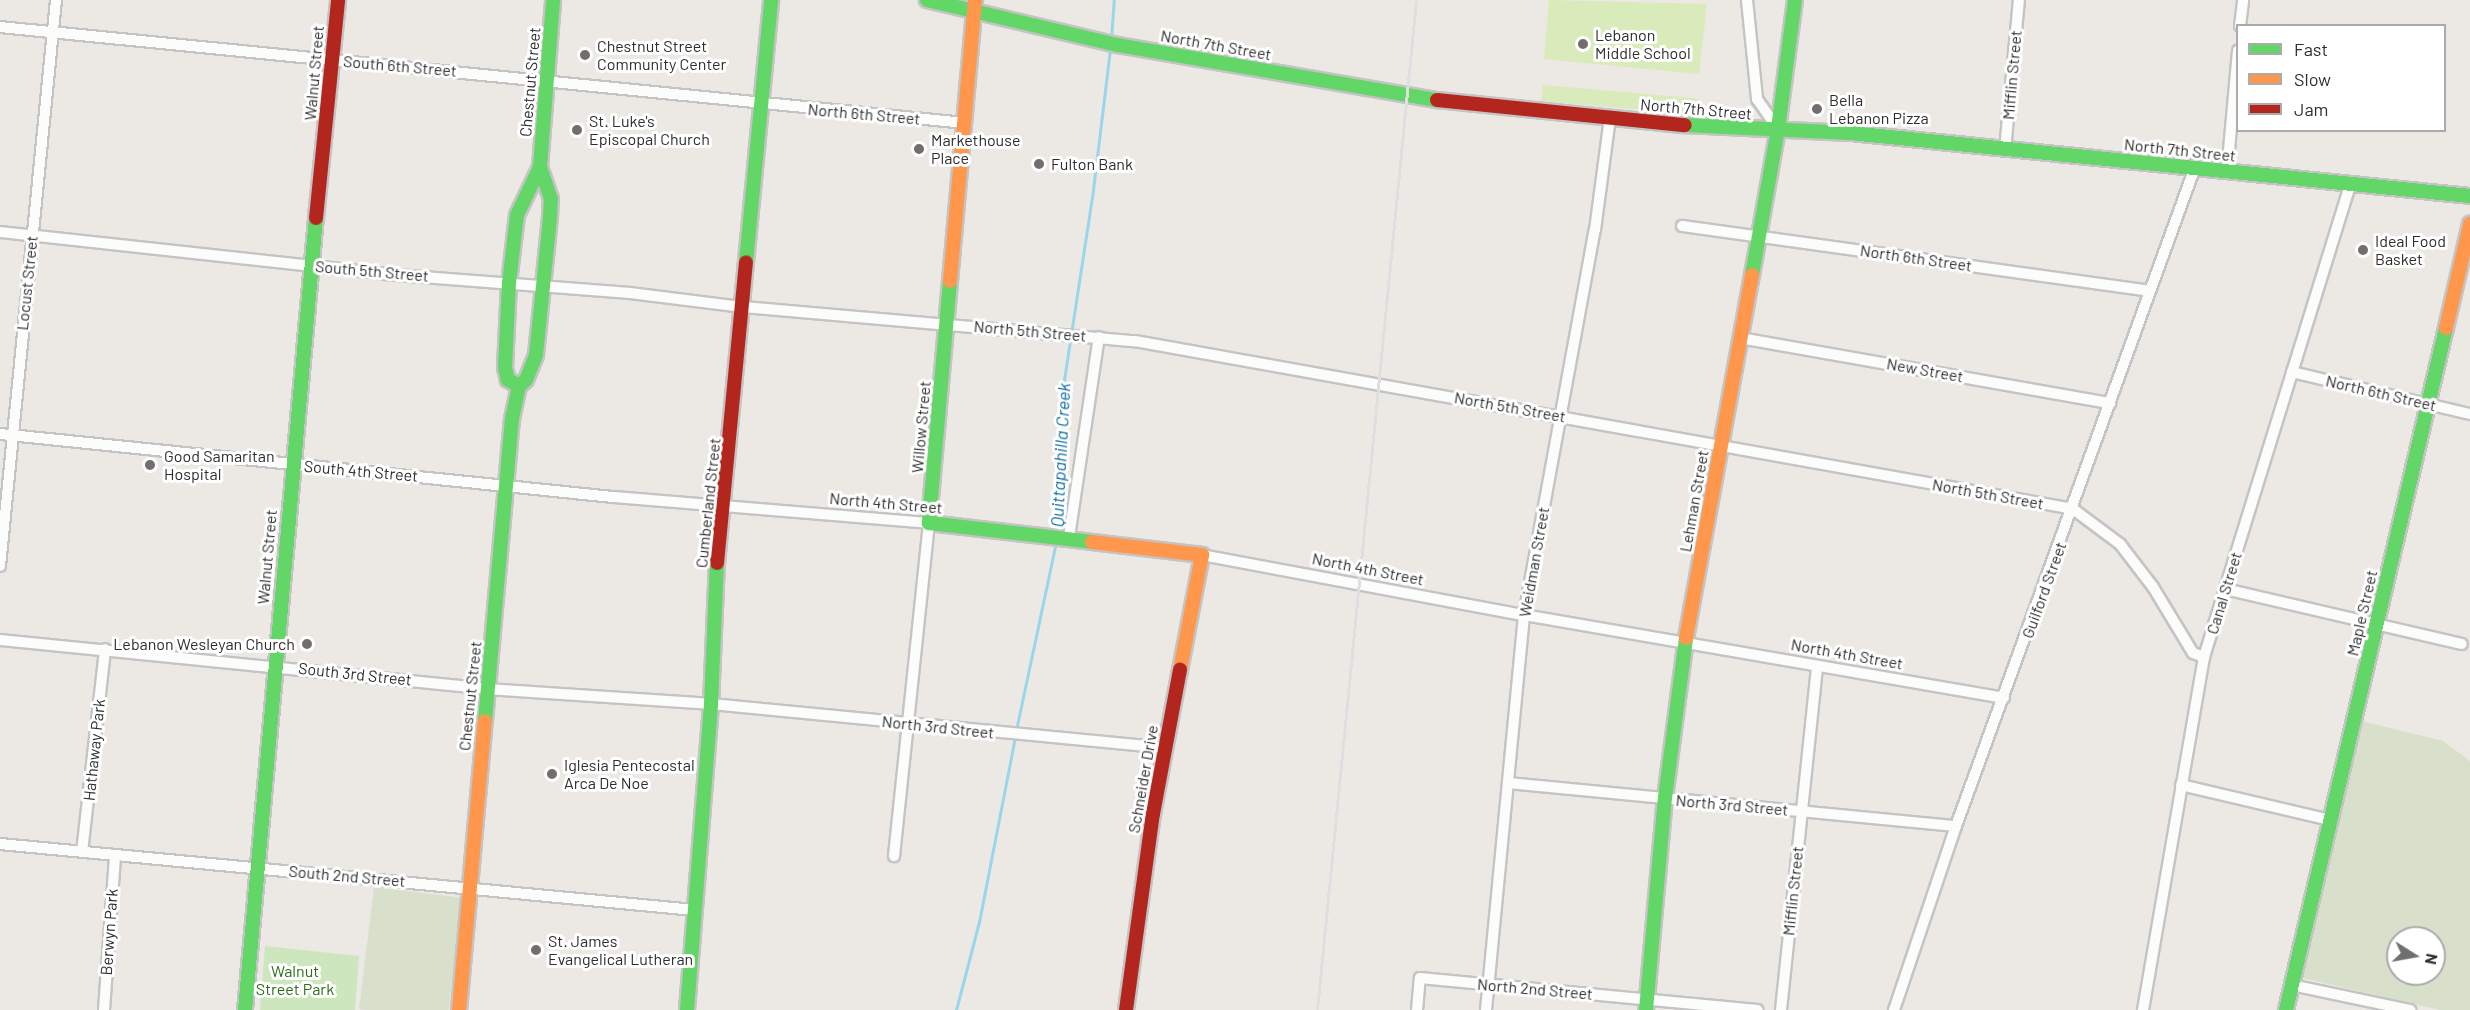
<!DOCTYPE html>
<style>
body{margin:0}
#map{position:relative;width:2470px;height:1010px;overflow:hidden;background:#ece8e4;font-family:Barlow,sans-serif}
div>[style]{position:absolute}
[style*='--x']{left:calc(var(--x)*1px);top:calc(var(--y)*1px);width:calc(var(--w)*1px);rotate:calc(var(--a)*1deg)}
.green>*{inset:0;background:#cee6be}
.cemetery>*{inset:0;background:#d8e0cc;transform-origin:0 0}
.pitch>*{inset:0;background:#d9eabb;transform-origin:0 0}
.stream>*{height:3px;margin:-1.5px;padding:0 1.5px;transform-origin:1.5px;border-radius:1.5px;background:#99d6ec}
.roads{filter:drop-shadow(2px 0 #c5c4c5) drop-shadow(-2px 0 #c5c4c5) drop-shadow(0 2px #c5c4c5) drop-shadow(0 -2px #c5c4c5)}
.street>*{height:10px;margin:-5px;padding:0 5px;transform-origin:5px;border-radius:5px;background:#fcfcfb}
.fast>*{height:14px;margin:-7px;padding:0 7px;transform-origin:7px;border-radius:7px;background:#63d668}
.slow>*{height:14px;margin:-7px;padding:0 7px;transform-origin:7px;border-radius:7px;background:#ff974d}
.jam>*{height:14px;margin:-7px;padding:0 7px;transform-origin:7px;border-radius:7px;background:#b3261e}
.rail>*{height:3px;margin:-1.5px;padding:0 1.5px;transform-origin:1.5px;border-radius:1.5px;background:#dfdfe1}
.dots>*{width:16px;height:16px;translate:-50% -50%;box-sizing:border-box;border:3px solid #fff;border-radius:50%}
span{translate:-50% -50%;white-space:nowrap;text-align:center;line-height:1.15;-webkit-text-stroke:6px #fff;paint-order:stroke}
.poi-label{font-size:16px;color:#2e2e2e}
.left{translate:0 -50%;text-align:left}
.right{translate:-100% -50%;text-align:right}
.street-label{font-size:16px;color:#2e2e2e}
.park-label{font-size:16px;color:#2c6e1b}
.water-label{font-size:18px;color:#0d6fa3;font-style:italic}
.legend{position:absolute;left:2236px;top:24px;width:210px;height:108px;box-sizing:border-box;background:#fff;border:2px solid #ababab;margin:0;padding:8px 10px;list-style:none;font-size:18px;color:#2e2e2e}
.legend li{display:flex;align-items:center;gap:12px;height:30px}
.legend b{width:30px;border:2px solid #ababab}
.north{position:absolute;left:2386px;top:926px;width:60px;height:60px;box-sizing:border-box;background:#fff;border:2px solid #ababab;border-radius:50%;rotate:101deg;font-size:16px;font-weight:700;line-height:24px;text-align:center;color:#2e2e2e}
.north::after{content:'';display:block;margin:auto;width:21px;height:27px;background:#706f6e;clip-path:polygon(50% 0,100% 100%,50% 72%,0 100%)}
</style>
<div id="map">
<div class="green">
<i style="clip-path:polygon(265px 946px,359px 956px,355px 1010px,260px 1010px)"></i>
</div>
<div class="cemetery">
<i style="clip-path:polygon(evenodd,2361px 721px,2443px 741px,2470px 761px,2470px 1010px,2440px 1010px,2302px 978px,2361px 721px,2398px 938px,2434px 938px,2434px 974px,2398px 974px,2398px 938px)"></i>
<i style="left:374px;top:887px;width:89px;height:123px;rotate:7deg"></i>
</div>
<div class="pitch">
<i style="clip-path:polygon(1549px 0,1707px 4px,1699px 74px,1544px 59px)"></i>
<i style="left:1543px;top:85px;width:155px;height:16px;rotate:5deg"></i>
</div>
<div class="stream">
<i style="--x:1111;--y:39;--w:39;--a:-86"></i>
<i style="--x:1057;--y:533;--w:60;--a:-84.3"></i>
<i style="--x:1063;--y:473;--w:67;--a:-92.6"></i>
<i style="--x:1060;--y:406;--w:210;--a:-81.3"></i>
<i style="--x:1092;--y:198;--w:150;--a:-83.1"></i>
<i style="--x:1016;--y:730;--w:192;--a:-78"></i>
<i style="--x:956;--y:1010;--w:91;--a:-75.4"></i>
<i style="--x:979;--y:922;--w:189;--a:-79"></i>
</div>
<div class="roads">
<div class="street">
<i style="--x:1747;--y:0;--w:100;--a:84.2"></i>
<i style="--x:1757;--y:99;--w:37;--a:55"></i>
<i style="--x:2240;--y:26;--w:26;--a:-83"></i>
<i style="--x:0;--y:27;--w:970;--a:5.68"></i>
<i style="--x:2005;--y:150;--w:151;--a:-84.7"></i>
<i style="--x:2227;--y:172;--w:122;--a:-84.8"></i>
<i style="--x:1682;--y:226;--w:472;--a:7.9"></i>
<i style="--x:0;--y:232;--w:386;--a:6.2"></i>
<i style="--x:384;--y:274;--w:247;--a:4.4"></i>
<i style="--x:630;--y:293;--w:114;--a:7.1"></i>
<i style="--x:743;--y:307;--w:393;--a:5"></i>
<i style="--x:1135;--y:341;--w:953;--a:10.15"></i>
<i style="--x:2073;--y:509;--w:59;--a:36.7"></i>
<i style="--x:2120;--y:544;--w:54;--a:52.5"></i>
<i style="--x:2153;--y:587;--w:77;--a:58.8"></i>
<i style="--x:2193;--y:653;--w:12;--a:20"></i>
<i style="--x:1740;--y:338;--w:376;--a:10"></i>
<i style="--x:2292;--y:372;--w:183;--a:13.3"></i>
<i style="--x:0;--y:434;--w:616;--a:5.87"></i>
<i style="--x:613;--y:497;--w:317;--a:4.7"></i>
<i style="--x:929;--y:523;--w:335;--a:96"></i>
<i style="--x:1069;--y:537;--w:202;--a:-81.5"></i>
<i style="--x:1202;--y:555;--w:328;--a:10.6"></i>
<i style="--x:1524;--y:615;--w:487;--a:9.8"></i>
<i style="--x:0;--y:566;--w:569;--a:-84.35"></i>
<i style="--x:2225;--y:589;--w:243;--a:13.1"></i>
<i style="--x:0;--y:640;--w:490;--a:5.7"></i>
<i style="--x:488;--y:689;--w:224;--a:3.8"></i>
<i style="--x:711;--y:704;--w:456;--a:5.5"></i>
<i style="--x:1508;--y:783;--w:450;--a:5.5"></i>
<i style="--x:2181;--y:785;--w:153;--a:13.2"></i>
<i style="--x:0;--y:844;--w:697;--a:5.43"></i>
<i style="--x:82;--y:852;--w:204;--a:-83.5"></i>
<i style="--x:2291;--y:985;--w:122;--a:11.9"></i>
<i style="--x:104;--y:1010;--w:155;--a:-85.9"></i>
<i style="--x:1417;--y:1010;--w:32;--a:-85"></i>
<i style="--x:1420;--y:978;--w:339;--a:5.4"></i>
<i style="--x:1486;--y:1010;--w:397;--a:-84.5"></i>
<i style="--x:1524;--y:615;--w:391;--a:-79.6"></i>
<i style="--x:1595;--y:230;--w:113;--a:-82.4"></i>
<i style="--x:1781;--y:1010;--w:346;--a:-84"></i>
<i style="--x:1894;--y:1010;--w:194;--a:-71.4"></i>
<i style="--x:1956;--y:826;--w:698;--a:-70.06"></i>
<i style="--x:2143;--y:1010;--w:358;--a:-80.2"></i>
<i style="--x:2204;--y:657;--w:493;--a:-72.8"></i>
</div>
<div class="fast">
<i style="--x:927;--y:0;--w:196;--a:13.3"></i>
<i style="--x:1118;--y:45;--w:324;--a:9.8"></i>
<i style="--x:1685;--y:125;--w:165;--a:2.8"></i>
<i style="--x:1850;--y:133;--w:623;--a:5.8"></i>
<i style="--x:746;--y:262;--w:263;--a:-84.5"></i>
<i style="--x:1752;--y:275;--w:148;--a:-79.9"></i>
<i style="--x:1778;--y:129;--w:130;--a:-82.5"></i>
<i style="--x:950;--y:281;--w:243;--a:95"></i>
<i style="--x:929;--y:523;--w:164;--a:6.6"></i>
<i style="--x:519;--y:386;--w:13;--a:-151"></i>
<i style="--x:508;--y:380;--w:12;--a:-104"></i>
<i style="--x:505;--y:368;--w:85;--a:-87.3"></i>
<i style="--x:509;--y:283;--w:68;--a:-83.3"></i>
<i style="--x:517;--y:215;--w:53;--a:-64.4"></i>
<i style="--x:485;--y:721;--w:303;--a:-84.9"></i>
<i style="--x:512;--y:419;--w:34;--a:-78"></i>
<i style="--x:519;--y:386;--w:9;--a:-41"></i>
<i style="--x:526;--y:380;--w:27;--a:-68"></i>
<i style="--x:536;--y:355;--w:140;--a:-84.2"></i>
<i style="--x:550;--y:216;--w:17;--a:-87"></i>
<i style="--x:551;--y:199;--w:34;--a:-109"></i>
<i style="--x:540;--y:167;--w:168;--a:-85.5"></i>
<i style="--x:245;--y:1010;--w:795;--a:-84.88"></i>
<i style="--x:687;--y:1010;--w:307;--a:-85.5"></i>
<i style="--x:711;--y:704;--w:141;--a:-87.6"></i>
<i style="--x:1646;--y:1010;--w:213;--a:-84.9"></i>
<i style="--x:1665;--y:798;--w:161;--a:-82.5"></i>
<i style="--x:2286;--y:1010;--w:701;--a:-76.8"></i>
</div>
<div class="slow">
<i style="--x:950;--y:281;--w:282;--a:-84.9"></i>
<i style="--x:2446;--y:328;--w:107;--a:-77"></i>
<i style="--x:1092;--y:542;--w:111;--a:6.7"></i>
<i style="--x:1202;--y:555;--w:117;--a:100.8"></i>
<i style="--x:1686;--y:638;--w:369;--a:-79.7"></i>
<i style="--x:459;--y:1010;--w:290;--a:-84.9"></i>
</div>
<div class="jam">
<i style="--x:1437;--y:100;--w:249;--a:5.8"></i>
<i style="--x:316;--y:218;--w:219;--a:-84.2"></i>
<i style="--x:717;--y:563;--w:302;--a:-84.5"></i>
<i style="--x:1126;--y:1010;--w:198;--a:-82.2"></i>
<i style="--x:1153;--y:814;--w:147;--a:-79.4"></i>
</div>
</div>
<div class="rail">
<i style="--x:1317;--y:1010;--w:1015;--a:-84.4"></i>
</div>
<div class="dots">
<i style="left:1583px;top:44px;background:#706f6e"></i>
<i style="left:585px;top:55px;background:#706f6e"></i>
<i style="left:1817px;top:109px;background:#706f6e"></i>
<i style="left:577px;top:130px;background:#706f6e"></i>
<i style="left:919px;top:149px;background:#706f6e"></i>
<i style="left:1039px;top:164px;background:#706f6e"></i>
<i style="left:2363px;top:250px;background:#706f6e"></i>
<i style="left:150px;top:465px;background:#706f6e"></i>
<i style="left:307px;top:644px;background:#706f6e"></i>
<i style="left:552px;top:774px;background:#706f6e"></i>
<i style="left:536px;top:950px;background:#706f6e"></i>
</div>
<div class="poi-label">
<span class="left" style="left:1595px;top:44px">Lebanon<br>Middle School</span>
<span class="left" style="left:597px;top:55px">Chestnut Street<br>Community Center</span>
<span class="left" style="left:1829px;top:109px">Bella<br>Lebanon Pizza</span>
<span class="left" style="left:589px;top:130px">St. Luke's<br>Episcopal Church</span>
<span class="left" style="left:931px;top:149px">Markethouse<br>Place</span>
<span class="left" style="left:1051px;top:164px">Fulton Bank</span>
<span class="left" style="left:2375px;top:250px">Ideal Food<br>Basket</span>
<span class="left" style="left:164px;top:465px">Good Samaritan<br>Hospital</span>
<span class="right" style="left:295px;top:644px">Lebanon Wesleyan Church</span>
<span class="left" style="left:564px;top:774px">Iglesia Pentecostal<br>Arca De Noe</span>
<span class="left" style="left:548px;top:950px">St. James<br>Evangelical Lutheran</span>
</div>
<div class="street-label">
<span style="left:1216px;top:45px;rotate:10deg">North 7th Street</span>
<span style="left:400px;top:66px;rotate:5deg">South 6th Street</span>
<span style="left:314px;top:73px;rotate:-85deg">Walnut Street</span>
<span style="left:2012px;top:75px;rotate:-85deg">Mifflin Street</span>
<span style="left:530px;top:82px;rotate:-85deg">Chestnut Street</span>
<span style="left:1696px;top:109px;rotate:5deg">North 7th Street</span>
<span style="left:864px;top:114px;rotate:5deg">North 6th Street</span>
<span style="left:2180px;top:150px;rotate:6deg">North 7th Street</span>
<span style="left:1916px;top:258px;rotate:8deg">North 6th Street</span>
<span style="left:372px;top:271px;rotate:5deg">South 5th Street</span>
<span style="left:27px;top:283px;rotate:-84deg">Locust Street</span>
<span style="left:1030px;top:331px;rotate:5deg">North 5th Street</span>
<span style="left:1925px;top:370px;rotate:10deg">New Street</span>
<span style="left:2381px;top:393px;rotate:13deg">North 6th Street</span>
<span style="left:1510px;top:407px;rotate:10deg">North 5th Street</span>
<span style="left:921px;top:427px;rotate:-85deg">Willow Street</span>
<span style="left:361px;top:471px;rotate:5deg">South 4th Street</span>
<span style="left:1988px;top:494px;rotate:10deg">North 5th Street</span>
<span style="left:1694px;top:501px;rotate:-80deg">Lehman Street</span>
<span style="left:708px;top:503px;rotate:-84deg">Cumberland Street</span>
<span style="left:886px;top:503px;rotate:5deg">North 4th Street</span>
<span style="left:267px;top:557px;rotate:-85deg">Walnut Street</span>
<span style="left:1534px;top:562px;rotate:-80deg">Weidman Street</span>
<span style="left:1368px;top:569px;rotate:11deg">North 4th Street</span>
<span style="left:2044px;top:590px;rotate:-70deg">Guilford Street</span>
<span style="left:2224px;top:593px;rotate:-73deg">Canal Street</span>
<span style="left:2362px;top:613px;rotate:-77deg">Maple Street</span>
<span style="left:1847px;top:654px;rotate:10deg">North 4th Street</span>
<span style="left:355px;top:674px;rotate:6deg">South 3rd Street</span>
<span style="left:470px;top:696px;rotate:-84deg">Chestnut Street</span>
<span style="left:938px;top:727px;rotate:6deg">North 3rd Street</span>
<span style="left:94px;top:750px;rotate:-84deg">Hathaway Park</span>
<span style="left:1143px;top:779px;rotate:-80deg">Schneider Drive</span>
<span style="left:1732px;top:805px;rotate:5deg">North 3rd Street</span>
<span style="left:347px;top:876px;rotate:5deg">South 2nd Street</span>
<span style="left:1793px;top:891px;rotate:-84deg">Mifflin Street</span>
<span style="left:109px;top:932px;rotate:-86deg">Berwyn Park</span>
<span style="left:1535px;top:989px;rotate:5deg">North 2nd Street</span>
</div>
<div class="park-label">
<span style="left:295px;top:980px">Walnut<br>Street Park</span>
</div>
<div class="water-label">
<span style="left:1060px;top:455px;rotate:-87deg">Quittapahilla Creek</span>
</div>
<ul class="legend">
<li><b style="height:8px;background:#63d668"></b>Fast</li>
<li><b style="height:8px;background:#ff974d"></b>Slow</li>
<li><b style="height:8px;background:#b3261e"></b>Jam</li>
</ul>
<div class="north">N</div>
</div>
